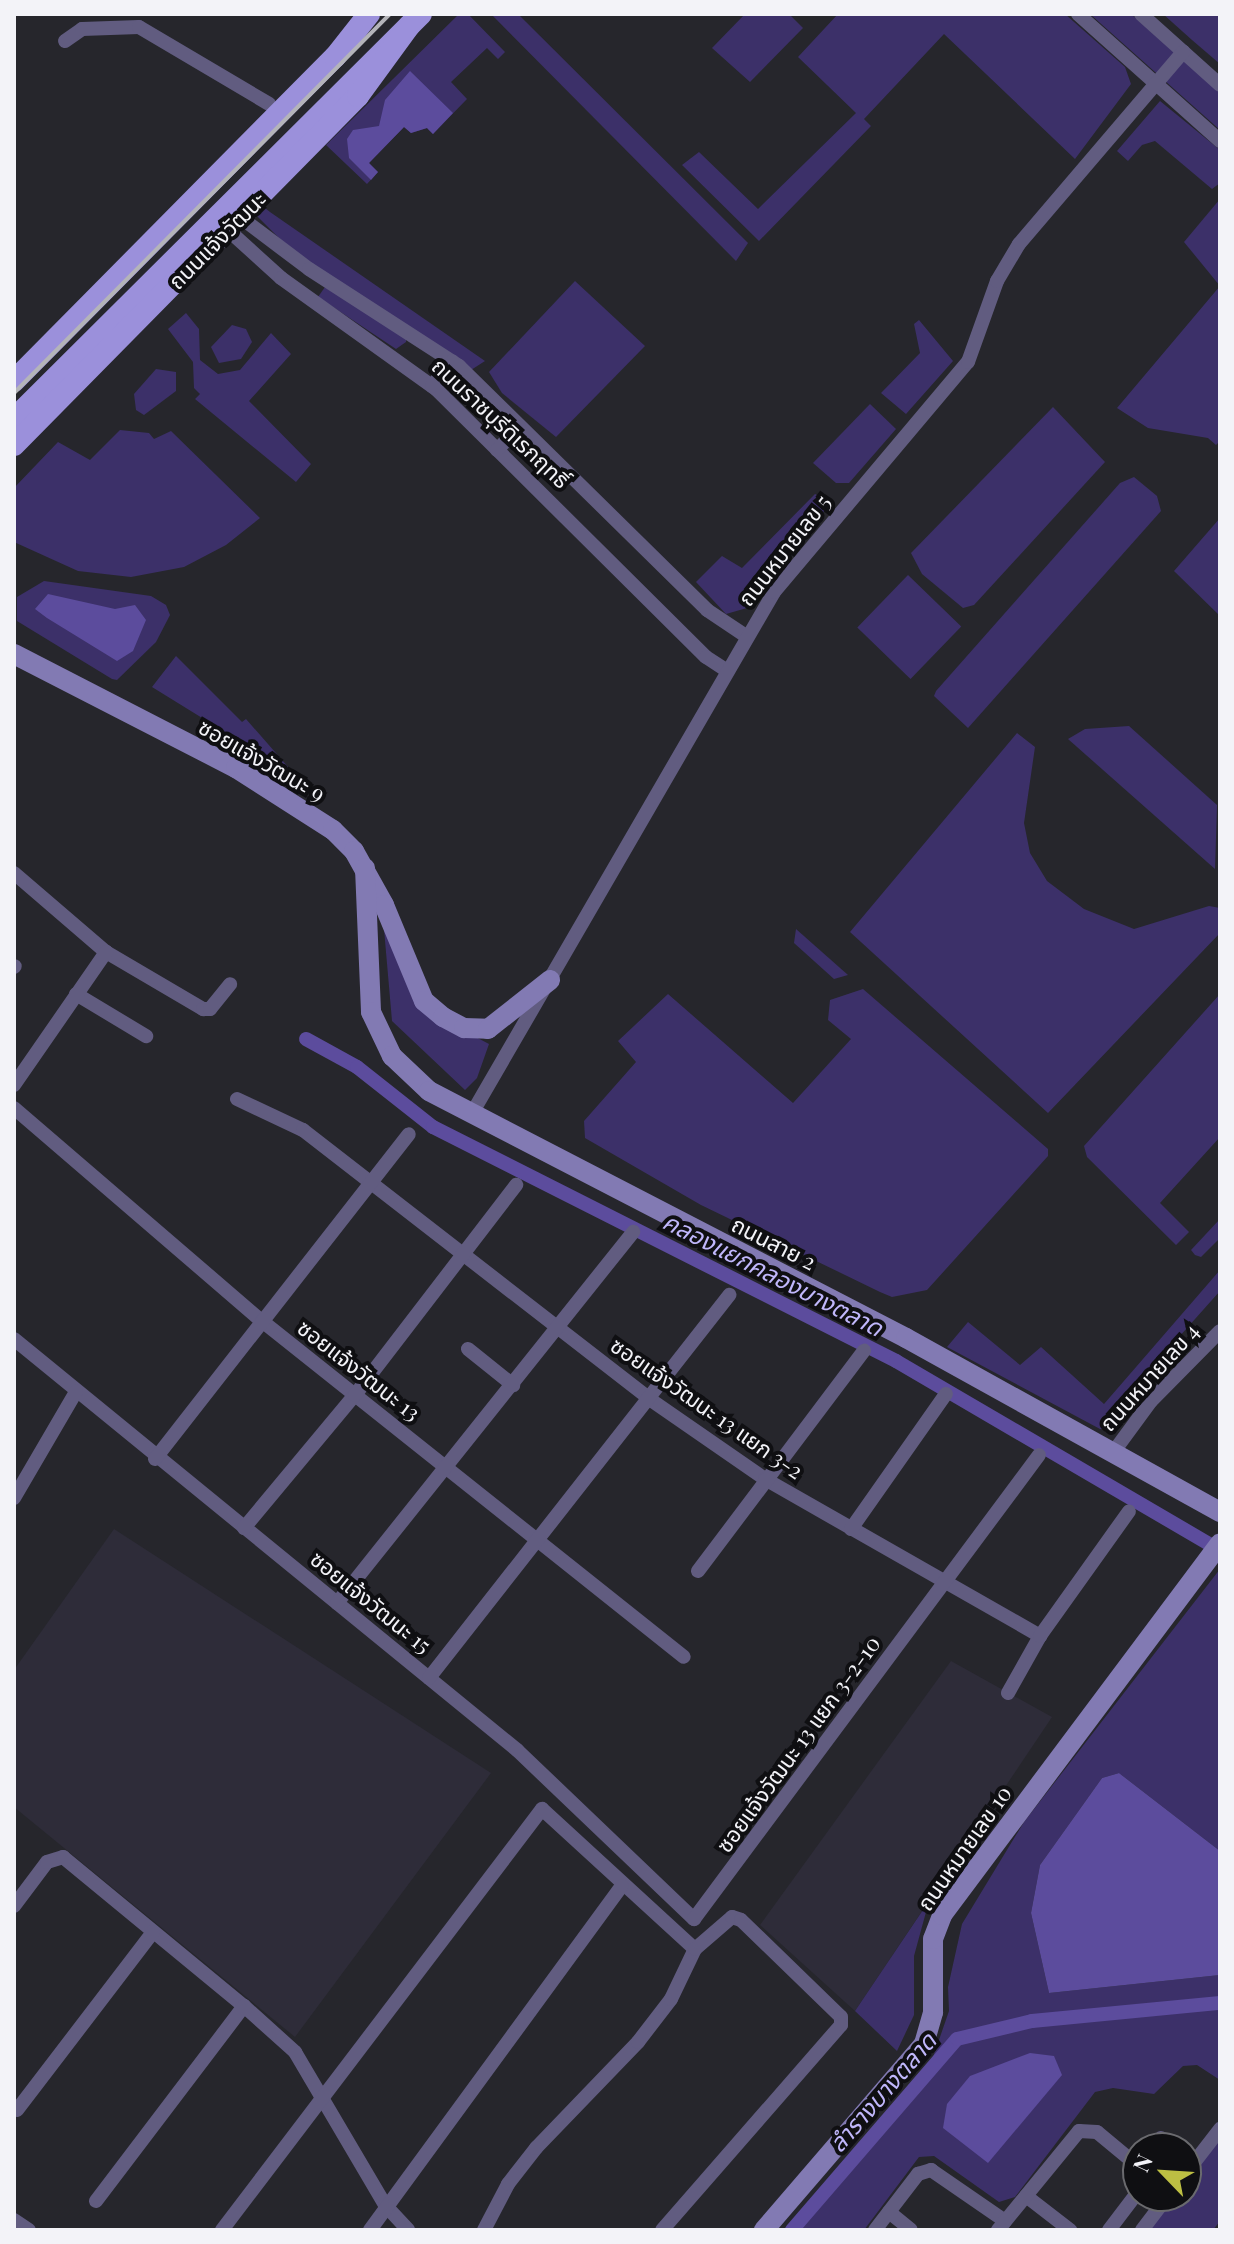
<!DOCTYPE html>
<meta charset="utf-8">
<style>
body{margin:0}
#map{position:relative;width:1234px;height:2244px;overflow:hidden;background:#26262c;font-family:"Playfair Display","Noto Sans Thai",serif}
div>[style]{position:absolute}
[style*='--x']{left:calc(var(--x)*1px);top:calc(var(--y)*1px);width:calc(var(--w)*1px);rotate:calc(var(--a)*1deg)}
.built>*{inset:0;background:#2e2c39}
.green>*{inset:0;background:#3c3069;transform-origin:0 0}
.water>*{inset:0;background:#5c4c9d}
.canal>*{height:14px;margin:-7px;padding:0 7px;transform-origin:7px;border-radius:7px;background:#5c4c9d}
.street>*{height:14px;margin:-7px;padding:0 7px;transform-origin:7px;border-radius:7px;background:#615c80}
.secondary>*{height:20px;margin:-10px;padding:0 10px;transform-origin:10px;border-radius:10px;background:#827ab3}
.primary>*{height:22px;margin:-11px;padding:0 11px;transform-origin:11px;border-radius:11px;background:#9b90db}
.rail>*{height:4px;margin:-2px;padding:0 2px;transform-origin:2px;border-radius:2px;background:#b4b4b9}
span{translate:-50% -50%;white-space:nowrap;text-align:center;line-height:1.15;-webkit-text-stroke:8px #0f0f12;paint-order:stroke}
.street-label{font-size:22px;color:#f3f3f8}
.water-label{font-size:24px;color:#c0b7fb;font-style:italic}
.frame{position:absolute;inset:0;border:16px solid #f3f3f8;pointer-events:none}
.north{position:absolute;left:1122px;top:2132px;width:80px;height:80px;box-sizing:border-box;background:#0f0f12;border:2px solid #6a6a6e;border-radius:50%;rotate:295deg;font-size:22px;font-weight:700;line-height:32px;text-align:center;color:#f3f3f8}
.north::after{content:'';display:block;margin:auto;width:28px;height:36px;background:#bdbf43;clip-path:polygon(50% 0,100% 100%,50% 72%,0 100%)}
</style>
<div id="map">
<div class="built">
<i style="clip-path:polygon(114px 1529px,491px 1773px,295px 2037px,14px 1807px,14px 1670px)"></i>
<i style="clip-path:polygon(951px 1661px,1052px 1717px,855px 2011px,760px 1925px)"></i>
</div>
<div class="green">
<i style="clip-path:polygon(459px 14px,468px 14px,505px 52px,498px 59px,487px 48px,451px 82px,467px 99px,433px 134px,427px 128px,411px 133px,404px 127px,369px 163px,378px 172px,367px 184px,326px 145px)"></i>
<i style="clip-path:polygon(491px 14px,518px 14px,748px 243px,736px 261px)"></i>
<i style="clip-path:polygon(745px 14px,789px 14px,803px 28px,750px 82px,712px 48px)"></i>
<i style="clip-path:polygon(838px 14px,1065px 14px,1125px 67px,1131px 84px,1075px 159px,944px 34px,864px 119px,871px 126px,759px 241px,682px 165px,699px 152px,758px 209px,856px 113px,798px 57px)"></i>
<i style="clip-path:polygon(1090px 14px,1131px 14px,1220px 93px,1220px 130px)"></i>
<i style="clip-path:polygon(1163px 14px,1220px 14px,1220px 64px,1192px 40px)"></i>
<i style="clip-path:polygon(1160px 101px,1220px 150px,1220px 183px,1212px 189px,1155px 141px,1142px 145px,1128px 161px,1117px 151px)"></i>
<i style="clip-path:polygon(1220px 199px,1220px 286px,1184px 242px)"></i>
<i style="clip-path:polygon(265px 208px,270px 212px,485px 361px,471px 370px,288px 247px,257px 216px)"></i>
<i style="clip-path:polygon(575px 281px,645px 346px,556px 437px,502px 393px,489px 372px)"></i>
<i style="clip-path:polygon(1220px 286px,1220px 441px,1216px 445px,1208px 438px,1148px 428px,1117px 408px)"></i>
<i style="clip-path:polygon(325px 287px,406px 337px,406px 342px,396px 349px,318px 297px)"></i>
<i style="clip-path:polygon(186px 313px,199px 329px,200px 360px,218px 374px,240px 370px,271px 333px,291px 354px,249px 401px,311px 464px,296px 482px,195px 399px,200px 394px,194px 388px,193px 362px,168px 329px)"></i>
<i style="clip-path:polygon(919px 320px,953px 361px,906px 414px,881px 393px,920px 353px,914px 324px)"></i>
<i style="clip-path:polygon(232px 325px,246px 329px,252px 342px,241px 359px,219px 363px,211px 347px)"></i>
<i style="clip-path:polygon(156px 369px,176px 372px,176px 391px,144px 415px,136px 410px,134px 394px)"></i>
<i style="clip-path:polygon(870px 404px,896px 429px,849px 483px,836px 483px,813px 463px)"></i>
<i style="clip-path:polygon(1053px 407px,1105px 462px,974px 605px,963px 608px,922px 574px,911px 553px)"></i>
<i style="clip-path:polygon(120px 430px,149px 433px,154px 439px,171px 431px,260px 518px,226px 545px,184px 567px,131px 577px,78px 571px,14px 542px,14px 488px,58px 442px,90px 460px)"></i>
<i style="clip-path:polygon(1134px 477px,1157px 496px,1161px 511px,968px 728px,934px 696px,936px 691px,1120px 483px)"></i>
<i style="clip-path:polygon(815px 494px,825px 499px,826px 509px,747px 608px,726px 614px,696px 582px,722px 556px,742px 568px)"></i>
<i style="clip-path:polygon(1220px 518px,1220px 616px,1174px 571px)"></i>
<i style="left:908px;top:575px;width:74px;height:73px;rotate:44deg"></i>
<i style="clip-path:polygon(44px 581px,151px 596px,166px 605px,170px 615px,156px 642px,117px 680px,112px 679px,17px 621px,17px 597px)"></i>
<i style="clip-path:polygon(176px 656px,242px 722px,246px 719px,296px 776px,152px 687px)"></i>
<i style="clip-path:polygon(1129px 726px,1217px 805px,1215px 869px,1068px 739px,1085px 729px)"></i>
<i style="clip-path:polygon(1017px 733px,1035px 747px,1024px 823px,1030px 853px,1047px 881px,1084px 909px,1134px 929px,1209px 906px,1220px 908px,1220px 933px,1048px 1113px,850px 932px)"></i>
<i style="clip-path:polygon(384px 929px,425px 1010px,489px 1044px,477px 1078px,465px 1090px,392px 1021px)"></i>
<i style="clip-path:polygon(796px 929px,848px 975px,834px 979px,794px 943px)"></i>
<i style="clip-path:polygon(863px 989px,1048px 1149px,1048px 1156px,927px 1290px,892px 1297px,880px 1292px,701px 1205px,585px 1138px,584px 1121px,636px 1062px,618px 1041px,668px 994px,793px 1103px,851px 1039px,828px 1020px,830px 1000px)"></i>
<i style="clip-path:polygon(1220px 994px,1220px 1137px,1160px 1203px,1189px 1232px,1176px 1245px,1087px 1157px,1084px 1146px)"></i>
<i style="clip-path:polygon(1220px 1219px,1220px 1238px,1201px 1257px,1195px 1255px,1191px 1250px)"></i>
<i style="clip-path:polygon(1220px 1270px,1220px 1291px,1129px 1393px,1136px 1402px,1110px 1429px,1100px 1429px,947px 1347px,968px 1322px,1020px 1365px,1041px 1347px,1104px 1404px)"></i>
<i style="clip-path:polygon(1220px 1569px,1220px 1851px,1119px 1773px,1102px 1778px,1040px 1865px,1031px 1913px,1049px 1993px,1220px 1975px,1220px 2080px,1197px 2065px,1183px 2066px,1154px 2094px,1113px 2088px,1095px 2092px,1015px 2197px,999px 2202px,934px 2156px,919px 2157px,864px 2230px,785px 2230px,931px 2063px,949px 2011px,948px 1987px,962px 1924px,1024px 1822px)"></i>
<i style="clip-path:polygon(929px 1901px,914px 1956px,914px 2015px,897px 2051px,855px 2011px)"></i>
<i style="clip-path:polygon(1220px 2138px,1220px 2221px,1213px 2230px,1149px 2230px,1175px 2196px,1186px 2196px,1186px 2182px)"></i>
</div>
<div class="water">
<i style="clip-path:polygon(410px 71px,453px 113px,433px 134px,427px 128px,411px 133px,404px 127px,369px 163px,378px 172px,371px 180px,349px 158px,347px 139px,353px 130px,379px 126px,385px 100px)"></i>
<i style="clip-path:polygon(48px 594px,115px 609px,135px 605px,146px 620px,133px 651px,117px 661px,47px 618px,35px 609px)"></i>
<i style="clip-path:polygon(1119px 1773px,1220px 1851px,1220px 1975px,1049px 1993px,1031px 1913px,1040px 1865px,1102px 1778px)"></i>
<i style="clip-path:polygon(1030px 2053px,1054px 2056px,1062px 2075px,988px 2163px,943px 2128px,947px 2104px,970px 2076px)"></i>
</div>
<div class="canal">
<i style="--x:306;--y:1039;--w:58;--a:28.8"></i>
<i style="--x:357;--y:1067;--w:97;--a:38.3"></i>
<i style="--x:433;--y:1127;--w:519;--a:26.81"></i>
<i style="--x:896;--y:1361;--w:375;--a:30.3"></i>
<i style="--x:792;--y:2230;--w:252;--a:-49.2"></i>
<i style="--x:957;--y:2039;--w:77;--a:-13.5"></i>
<i style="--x:1032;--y:2021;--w:189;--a:-5.5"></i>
</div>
<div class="street">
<i style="--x:1078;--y:14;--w:191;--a:41.8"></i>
<i style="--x:1141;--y:14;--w:106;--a:41.9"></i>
<i style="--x:65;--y:41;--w:21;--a:-35"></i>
<i style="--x:82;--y:29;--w:57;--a:-2"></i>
<i style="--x:139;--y:27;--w:151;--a:30.6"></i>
<i style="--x:240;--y:217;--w:86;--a:37"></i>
<i style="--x:309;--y:269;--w:179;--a:32.9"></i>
<i style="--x:459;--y:366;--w:348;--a:44.5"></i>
<i style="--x:707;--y:610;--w:47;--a:33.7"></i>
<i style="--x:227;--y:229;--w:73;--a:42.2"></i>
<i style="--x:281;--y:278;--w:191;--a:35.6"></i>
<i style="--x:436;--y:389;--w:380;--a:44.8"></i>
<i style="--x:706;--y:657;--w:24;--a:33"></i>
<i style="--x:432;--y:386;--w:32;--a:-51"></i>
<i style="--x:497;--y:450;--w:32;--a:-46"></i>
<i style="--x:14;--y:873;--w:121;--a:40.7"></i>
<i style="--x:106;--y:952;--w:113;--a:30.4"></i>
<i style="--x:203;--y:1009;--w:7;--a:0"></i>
<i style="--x:210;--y:1009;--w:32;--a:-51"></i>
<i style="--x:14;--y:967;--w:1;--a:-45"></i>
<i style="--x:76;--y:994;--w:82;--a:31"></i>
<i style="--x:14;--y:1085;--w:162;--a:-55.3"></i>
<i style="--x:237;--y:1099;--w:73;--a:25.2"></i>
<i style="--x:303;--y:1130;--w:437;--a:37.8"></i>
<i style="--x:648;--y:1398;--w:142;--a:34.7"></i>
<i style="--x:765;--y:1479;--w:317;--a:29.7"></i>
<i style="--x:14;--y:1108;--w:327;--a:40.7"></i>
<i style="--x:262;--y:1321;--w:539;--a:38.53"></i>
<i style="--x:471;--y:1115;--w:604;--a:-59.91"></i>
<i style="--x:774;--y:592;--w:301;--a:-49.9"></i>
<i style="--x:968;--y:362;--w:86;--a:-70.3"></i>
<i style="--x:997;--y:281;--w:43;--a:-59.3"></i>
<i style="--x:1019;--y:244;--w:253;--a:-49.5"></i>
<i style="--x:14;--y:1339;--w:650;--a:39.25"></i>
<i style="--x:517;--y:1750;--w:245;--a:43.7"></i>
<i style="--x:694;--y:1919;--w:578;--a:-53.37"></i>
<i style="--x:468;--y:1349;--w:58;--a:38.7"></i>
<i style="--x:1112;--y:1454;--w:66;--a:-53.7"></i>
<i style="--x:1151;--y:1401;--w:98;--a:-45.4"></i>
<i style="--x:155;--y:1459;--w:412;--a:-52"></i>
<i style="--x:14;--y:1498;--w:123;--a:-59.7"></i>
<i style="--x:244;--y:1528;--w:173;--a:-50.2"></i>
<i style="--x:355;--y:1395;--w:265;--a:-52.5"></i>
<i style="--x:851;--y:1529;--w:165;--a:-54.9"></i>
<i style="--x:698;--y:1571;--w:276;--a:-53"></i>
<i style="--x:337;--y:1603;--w:475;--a:-51.4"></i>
<i style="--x:429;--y:1678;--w:487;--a:-51.9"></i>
<i style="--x:1008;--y:1693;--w:65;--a:-60.7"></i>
<i style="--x:1040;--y:1636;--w:153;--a:-54.5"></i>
<i style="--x:14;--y:1906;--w:55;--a:-53.1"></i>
<i style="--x:47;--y:1862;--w:17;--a:-17"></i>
<i style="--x:63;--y:1857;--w:234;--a:39.5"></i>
<i style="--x:244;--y:2006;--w:69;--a:42"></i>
<i style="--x:295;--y:2052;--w:178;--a:59.5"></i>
<i style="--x:385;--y:2205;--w:34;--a:47"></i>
<i style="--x:17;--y:2110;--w:224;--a:-52.6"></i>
<i style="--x:1161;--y:2138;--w:10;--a:84"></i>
<i style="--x:1186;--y:2173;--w:56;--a:-52.3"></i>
<i style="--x:1026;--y:2196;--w:56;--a:37.7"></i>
<i style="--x:96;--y:2201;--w:245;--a:-52.8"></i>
<i style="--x:889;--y:2212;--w:28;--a:39"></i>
<i style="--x:14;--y:2220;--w:18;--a:34"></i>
<i style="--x:222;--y:2230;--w:529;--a:-52.76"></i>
<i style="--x:542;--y:1809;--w:207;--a:42.5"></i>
<i style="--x:370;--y:2230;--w:426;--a:-53.8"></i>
<i style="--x:484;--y:2230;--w:52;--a:-62.4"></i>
<i style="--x:508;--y:2184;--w:46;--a:-52.1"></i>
<i style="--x:536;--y:2148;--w:147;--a:-46.1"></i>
<i style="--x:638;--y:2042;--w:54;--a:-52.5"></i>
<i style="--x:671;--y:1999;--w:55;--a:-64.4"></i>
<i style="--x:695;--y:1949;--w:49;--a:-40.9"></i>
<i style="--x:732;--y:1917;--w:9;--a:18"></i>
<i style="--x:741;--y:1920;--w:139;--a:44.1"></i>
<i style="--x:841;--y:2017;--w:8;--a:90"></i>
<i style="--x:841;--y:2025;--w:272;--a:131.1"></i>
<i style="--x:875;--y:2230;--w:71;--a:-52.5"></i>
<i style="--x:918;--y:2174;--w:14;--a:-17"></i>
<i style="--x:931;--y:2170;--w:90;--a:34.6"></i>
<i style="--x:998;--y:2230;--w:128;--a:-50.7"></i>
<i style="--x:1079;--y:2131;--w:18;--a:3"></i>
<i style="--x:1097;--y:2132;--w:53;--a:39.7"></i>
<i style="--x:1109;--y:2230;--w:48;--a:-52.7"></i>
<i style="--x:1142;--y:2230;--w:43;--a:-52.6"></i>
</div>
<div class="secondary">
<i style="--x:14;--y:654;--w:250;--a:27.2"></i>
<i style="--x:236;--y:768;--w:115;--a:32.6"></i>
<i style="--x:333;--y:830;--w:30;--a:45"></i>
<i style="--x:354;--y:851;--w:62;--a:60.9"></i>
<i style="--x:384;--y:905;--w:104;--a:67.4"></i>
<i style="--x:424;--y:1001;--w:25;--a:40"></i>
<i style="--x:443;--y:1017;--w:24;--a:28"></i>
<i style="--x:464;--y:1028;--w:24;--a:2"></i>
<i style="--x:488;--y:1029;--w:79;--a:-38.3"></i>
<i style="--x:365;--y:868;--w:144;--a:87.6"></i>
<i style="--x:371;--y:1012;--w:49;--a:64.5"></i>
<i style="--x:392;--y:1056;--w:51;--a:43.4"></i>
<i style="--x:429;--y:1091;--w:537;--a:27.38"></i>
<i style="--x:906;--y:1338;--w:359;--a:29"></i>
<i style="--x:764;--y:2230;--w:245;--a:-49.3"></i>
<i style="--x:924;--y:2044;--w:33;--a:-74"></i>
<i style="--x:933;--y:2012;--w:73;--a:-90"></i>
<i style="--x:933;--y:1939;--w:26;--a:-69"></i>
<i style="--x:942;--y:1915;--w:464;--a:-53.2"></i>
</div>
<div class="primary">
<i style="--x:14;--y:381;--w:456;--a:-45.3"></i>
<i style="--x:335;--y:57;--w:55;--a:-51.7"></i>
<i style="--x:14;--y:419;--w:574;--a:-44.86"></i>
<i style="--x:14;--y:445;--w:490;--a:-45.4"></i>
<i style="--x:358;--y:96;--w:87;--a:-53.9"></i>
</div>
<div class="rail">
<i style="--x:14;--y:393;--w:534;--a:-45.23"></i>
</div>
<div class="street-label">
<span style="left:217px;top:240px;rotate:-45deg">ถนนแจ้งวัฒนะ</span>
<span style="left:501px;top:423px;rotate:43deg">ถนนราชบุรีดิเรกฤทธิ์</span>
<span style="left:784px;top:550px;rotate:-52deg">ถนนหมายเลข 5</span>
<span style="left:262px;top:760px;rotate:30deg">ซอยแจ้งวัฒนะ 9</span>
<span style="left:774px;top:1243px;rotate:27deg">ถนนสาย 2</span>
<span style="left:359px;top:1370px;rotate:38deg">ซอยแจ้งวัฒนะ 13</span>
<span style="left:1149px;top:1377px;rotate:-48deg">ถนนหมายเลข 4</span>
<span style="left:707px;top:1408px;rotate:35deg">ซอยแจ้งวัฒนะ 13 แยก 3-2</span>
<span style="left:371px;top:1602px;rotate:39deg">ซอยแจ้งวัฒนะ 15</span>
<span style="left:798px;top:1744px;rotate:-54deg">ซอยแจ้งวัฒนะ 13 แยก 3-2-10</span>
<span style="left:964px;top:1848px;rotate:-55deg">ถนนหมายเลข 10</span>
</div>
<div class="water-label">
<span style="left:773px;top:1274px;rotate:27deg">คลองแยกคลองบางตลาด</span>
<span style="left:882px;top:2092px;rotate:-49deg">ลำรางบางตลาด</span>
</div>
<div class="frame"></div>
<div class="north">N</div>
</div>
